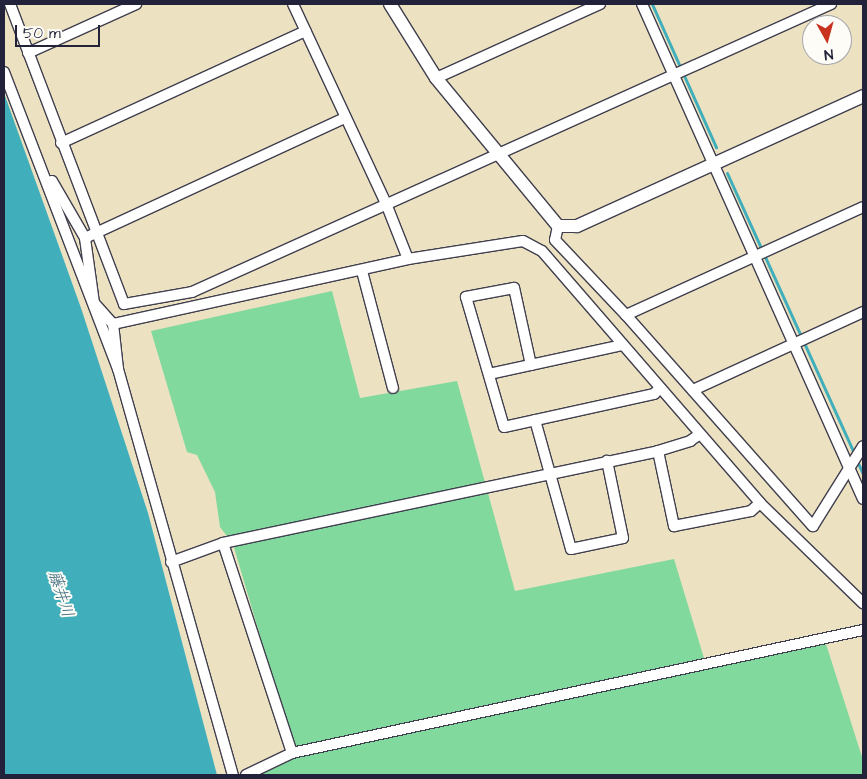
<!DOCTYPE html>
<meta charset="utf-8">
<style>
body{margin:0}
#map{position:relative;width:867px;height:779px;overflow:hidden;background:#ece1c0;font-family:"Architects Daughter","Klee One",sans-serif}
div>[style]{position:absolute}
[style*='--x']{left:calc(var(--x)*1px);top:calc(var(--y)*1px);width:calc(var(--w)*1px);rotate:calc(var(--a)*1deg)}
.green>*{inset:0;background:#81d99e}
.water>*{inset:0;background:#40afbb}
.stream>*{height:3px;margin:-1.5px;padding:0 1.5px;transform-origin:1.5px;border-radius:1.5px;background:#40afbb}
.roads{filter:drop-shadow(1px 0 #403f4f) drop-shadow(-1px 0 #403f4f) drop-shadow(0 1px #403f4f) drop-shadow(0 -1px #403f4f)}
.minor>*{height:10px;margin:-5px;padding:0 5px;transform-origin:5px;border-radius:5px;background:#fff}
.tertiary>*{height:12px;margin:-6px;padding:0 6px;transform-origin:6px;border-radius:6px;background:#fff}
span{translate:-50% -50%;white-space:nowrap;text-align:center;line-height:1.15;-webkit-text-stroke:4px #fdfcf7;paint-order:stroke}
.water-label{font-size:16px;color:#306175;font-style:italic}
.frame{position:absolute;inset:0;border:5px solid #22223b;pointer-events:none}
.north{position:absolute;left:802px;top:15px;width:50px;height:50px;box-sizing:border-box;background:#fdfcf7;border:1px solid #a5a5ac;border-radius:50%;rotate:173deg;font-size:14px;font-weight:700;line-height:20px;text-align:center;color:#22223b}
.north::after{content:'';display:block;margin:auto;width:18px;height:22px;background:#c8321e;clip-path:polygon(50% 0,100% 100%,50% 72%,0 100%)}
.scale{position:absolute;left:15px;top:25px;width:85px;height:22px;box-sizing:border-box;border:2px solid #22223b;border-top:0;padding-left:6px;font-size:15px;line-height:18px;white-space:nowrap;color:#22223b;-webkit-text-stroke:4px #fdfcf7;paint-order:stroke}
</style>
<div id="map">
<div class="green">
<i style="clip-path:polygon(332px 291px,360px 398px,457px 381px,515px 591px,674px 559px,707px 668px,826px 644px,863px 760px,863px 775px,257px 775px,295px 755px,233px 544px,220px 527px,215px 492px,197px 455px,187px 452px,151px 331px)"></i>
</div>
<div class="water">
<i style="clip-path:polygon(4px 93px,81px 308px,148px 513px,217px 775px,4px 775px)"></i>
</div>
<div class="stream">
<i style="--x:652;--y:4;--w:157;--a:65.9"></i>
<i style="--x:727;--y:173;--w:310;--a:65.6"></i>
<i style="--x:857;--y:461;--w:14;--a:65"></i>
</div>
<div class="roads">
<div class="minor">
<i style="--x:10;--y:4;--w:321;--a:69.2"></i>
<i style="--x:124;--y:304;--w:69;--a:-10"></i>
<i style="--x:192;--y:292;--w:701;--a:-24.26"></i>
<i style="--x:293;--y:4;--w:223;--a:65"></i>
<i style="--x:387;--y:206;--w:57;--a:68.4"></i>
<i style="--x:642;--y:4;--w:542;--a:65.94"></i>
<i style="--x:28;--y:53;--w:119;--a:-24.4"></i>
<i style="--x:4;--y:72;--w:318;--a:69"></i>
<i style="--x:118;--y:369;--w:422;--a:74.2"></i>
<i style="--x:436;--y:78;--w:180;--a:-24.3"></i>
<i style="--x:61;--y:143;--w:269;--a:-24.6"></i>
<i style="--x:47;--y:183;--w:5;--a:-22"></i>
<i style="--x:52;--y:181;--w:66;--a:59.9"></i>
<i style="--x:558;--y:226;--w:14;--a:102"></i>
<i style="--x:555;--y:240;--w:103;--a:46.6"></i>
<i style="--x:626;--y:315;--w:282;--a:48.5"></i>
<i style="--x:813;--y:526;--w:94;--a:-58"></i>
<i style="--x:362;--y:271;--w:121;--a:75.2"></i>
<i style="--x:626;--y:315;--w:260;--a:-24.5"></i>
<i style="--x:113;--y:324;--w:28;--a:-132"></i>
<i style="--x:94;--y:303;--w:66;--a:-97.9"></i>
<i style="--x:85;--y:238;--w:286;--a:-24.8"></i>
<i style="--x:531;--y:365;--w:79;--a:-102.4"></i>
<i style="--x:514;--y:288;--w:49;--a:169.4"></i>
<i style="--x:466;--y:297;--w:135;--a:73.7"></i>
<i style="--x:504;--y:427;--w:154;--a:-12.4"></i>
<i style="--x:654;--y:394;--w:8;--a:-45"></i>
<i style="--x:118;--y:369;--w:45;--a:-96.3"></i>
<i style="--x:113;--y:324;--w:302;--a:-12.4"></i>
<i style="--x:408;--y:259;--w:116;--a:-8.9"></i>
<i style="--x:523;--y:241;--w:21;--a:28"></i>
<i style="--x:542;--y:251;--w:333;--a:49.1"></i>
<i style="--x:760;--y:503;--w:144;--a:44.2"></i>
<i style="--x:489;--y:374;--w:136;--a:-12.3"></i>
<i style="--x:693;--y:390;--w:187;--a:-24.6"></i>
<i style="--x:535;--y:420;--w:134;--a:74.4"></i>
<i style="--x:571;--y:549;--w:53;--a:-11.9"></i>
<i style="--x:623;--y:538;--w:79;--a:-101.7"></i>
<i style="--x:658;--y:451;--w:77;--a:78"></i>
<i style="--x:674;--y:526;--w:78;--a:-11"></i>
<i style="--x:751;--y:511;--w:12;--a:-42"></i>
<i style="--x:223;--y:543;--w:221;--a:71.8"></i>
<i style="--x:171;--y:562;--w:55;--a:-20.1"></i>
<i style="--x:223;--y:543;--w:445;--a:-11.9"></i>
<i style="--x:658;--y:451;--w:34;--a:-17"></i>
<i style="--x:690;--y:441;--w:12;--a:-35"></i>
<i style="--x:246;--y:775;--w:51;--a:-25.6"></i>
<i style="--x:292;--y:753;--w:584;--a:-12.16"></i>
</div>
<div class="tertiary">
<i style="--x:390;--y:4;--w:87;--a:58.1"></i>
<i style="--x:436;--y:78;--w:192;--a:50.5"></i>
<i style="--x:558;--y:226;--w:19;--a:0"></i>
<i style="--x:577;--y:226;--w:314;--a:-24.4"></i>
</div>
</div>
<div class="water-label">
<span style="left:61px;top:594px;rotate:72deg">藤井川</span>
</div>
<div class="frame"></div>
<div class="north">N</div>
<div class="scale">50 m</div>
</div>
